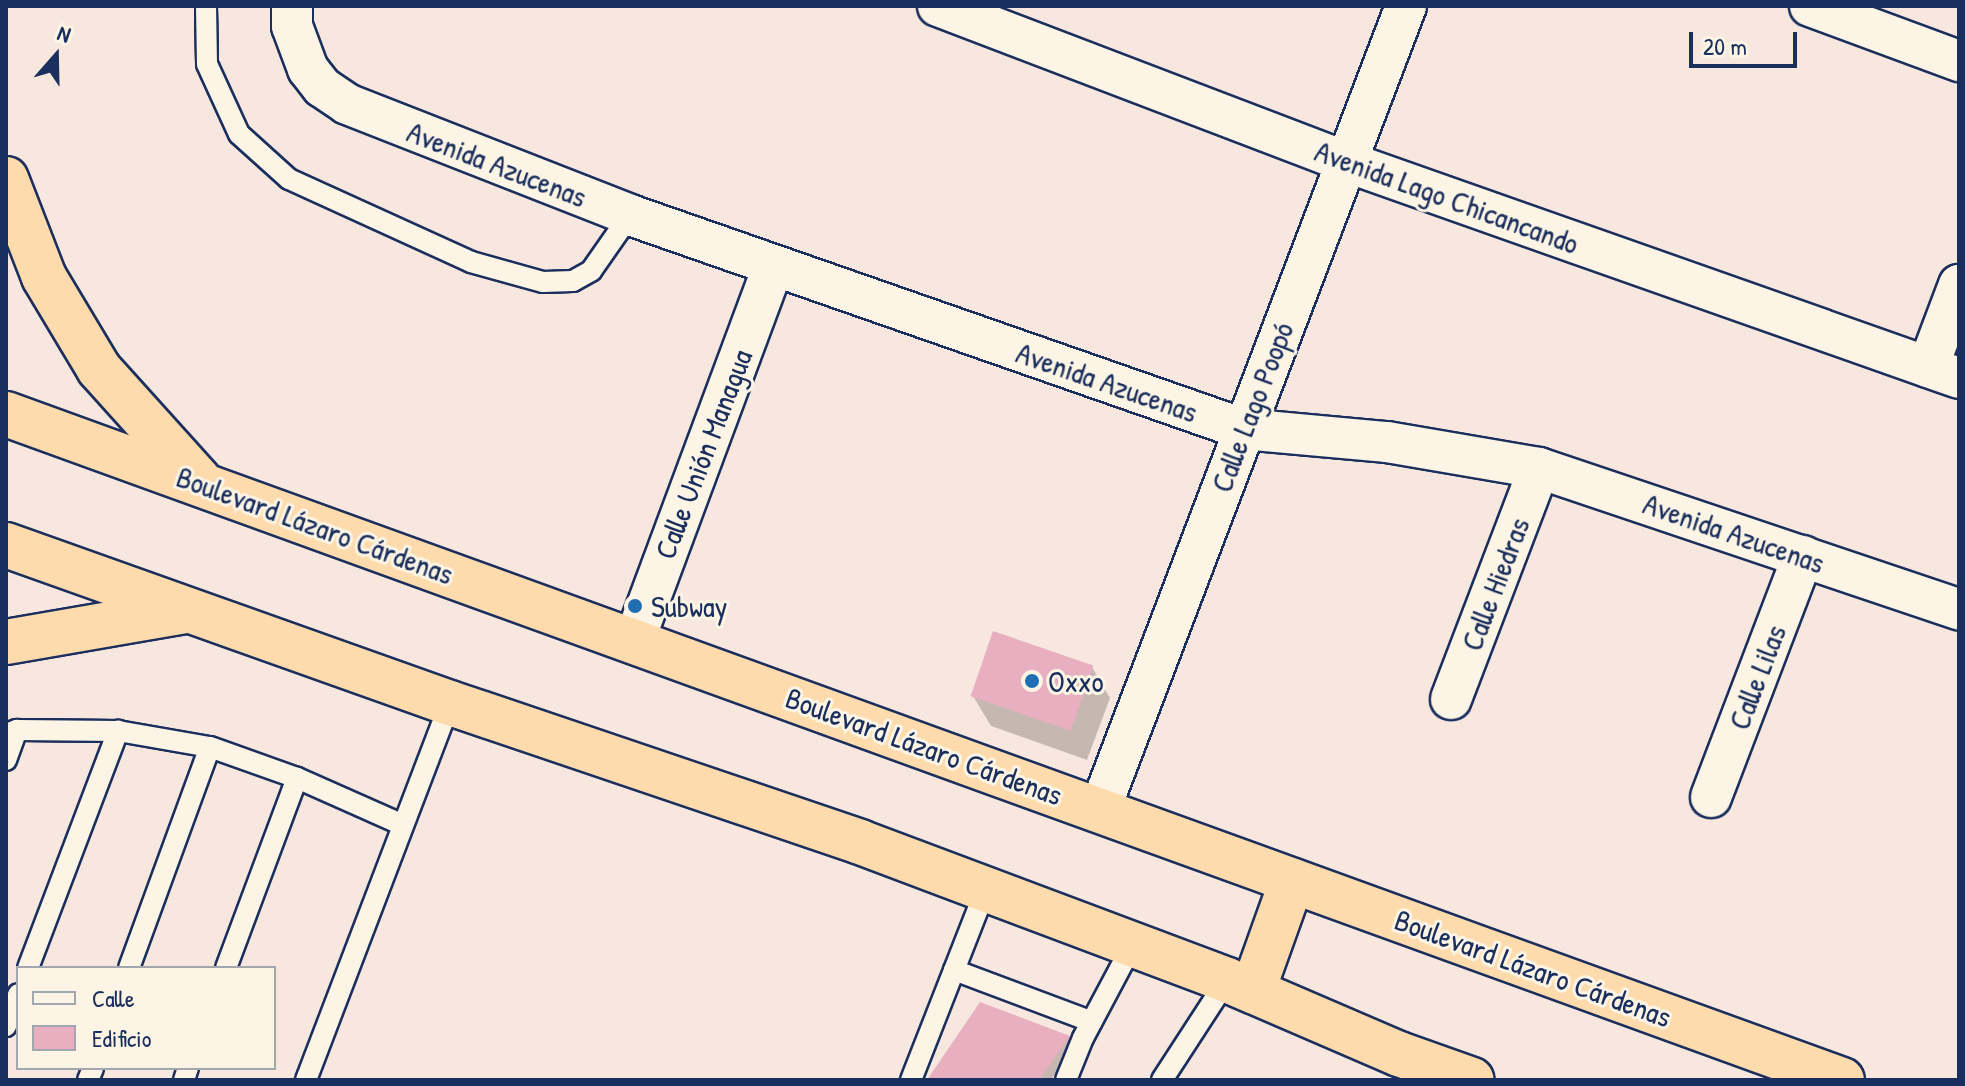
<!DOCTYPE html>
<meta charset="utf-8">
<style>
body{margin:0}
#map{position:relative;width:1965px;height:1086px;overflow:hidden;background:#f8e7de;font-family:"Patrick Hand",sans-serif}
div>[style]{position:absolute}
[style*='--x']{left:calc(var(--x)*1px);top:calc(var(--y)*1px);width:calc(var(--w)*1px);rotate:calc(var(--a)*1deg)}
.shadow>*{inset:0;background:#0003}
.building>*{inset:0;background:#e8afc1;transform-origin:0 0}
.roads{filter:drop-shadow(2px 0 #1b2f5e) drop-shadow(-2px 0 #1b2f5e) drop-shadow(0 2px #1b2f5e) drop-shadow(0 -2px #1b2f5e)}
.service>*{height:20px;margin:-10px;padding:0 10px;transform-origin:10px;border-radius:10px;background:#fcf5e5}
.minor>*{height:40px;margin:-20px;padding:0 20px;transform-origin:20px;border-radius:20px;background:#fcf5e5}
.trunk>*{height:44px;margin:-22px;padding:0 22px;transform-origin:22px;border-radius:22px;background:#fedbac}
.dots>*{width:22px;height:22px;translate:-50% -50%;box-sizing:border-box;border:4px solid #fcf5e5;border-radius:50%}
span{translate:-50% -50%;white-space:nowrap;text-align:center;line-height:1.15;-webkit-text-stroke:6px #fcf5e5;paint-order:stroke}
.street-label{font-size:30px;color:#1b2f5e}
.poi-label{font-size:30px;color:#1b2f5e}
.left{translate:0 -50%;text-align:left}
.frame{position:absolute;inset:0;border:8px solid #1b2f5e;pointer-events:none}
.legend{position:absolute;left:16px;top:966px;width:260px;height:104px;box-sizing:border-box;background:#fcf5e5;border:2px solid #a2a6af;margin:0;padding:10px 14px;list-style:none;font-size:24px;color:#1b2f5e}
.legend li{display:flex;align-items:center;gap:16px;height:40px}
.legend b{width:40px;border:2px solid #a2a6af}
.north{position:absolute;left:16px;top:16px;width:80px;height:80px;-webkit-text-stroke:6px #fcf5e5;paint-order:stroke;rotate:20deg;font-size:22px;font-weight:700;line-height:32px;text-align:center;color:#1b2f5e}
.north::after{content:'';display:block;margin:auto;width:28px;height:36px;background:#1b2f5e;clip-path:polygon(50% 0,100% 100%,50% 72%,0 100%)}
.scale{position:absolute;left:1689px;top:32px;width:108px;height:36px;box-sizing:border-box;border:4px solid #1b2f5e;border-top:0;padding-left:10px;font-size:24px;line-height:28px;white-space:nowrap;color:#1b2f5e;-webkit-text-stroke:6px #fcf5e5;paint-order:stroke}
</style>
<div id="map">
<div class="shadow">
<i style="clip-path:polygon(1092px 667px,1110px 698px,1087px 760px,991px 726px,973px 696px)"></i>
<i style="clip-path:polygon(1069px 1037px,1074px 1047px,1051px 1080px,929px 1080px)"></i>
</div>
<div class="building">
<i style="left:993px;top:631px;width:106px;height:69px;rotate:19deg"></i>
<i style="clip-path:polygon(980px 1002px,1070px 1036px,1039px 1080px,927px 1080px)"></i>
</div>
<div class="roads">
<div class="service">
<i style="--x:206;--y:6;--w:58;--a:89"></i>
<i style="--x:207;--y:64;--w:77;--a:65.4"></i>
<i style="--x:239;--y:134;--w:67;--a:42"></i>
<i style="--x:289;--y:179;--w:200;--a:24.5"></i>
<i style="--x:471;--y:262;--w:75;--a:15.5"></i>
<i style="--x:543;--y:282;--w:30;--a:-2"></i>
<i style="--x:573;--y:281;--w:21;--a:-29"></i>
<i style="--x:591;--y:271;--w:68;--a:-55.1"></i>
<i style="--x:6;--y:734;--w:12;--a:-20"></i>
<i style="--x:17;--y:730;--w:101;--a:0.6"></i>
<i style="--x:118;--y:731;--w:93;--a:9.9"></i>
<i style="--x:210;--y:747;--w:92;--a:19.6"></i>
<i style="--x:297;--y:778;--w:114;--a:23.9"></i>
<i style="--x:6;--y:760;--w:32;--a:-70"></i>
<i style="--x:28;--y:968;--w:254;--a:-69.2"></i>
<i style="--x:129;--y:968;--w:235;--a:-69.9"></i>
<i style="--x:226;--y:968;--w:203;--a:-69.5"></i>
<i style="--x:954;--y:970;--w:147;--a:20.6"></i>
<i style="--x:6;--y:1026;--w:34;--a:-69"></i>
<i style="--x:88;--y:1080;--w:13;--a:-67"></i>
<i style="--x:184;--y:1080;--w:13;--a:-72"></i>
<i style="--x:306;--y:1080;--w:404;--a:-69.1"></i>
<i style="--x:911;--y:1080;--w:205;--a:-68.6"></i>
<i style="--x:1066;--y:1080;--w:45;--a:-68"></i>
<i style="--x:1083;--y:1038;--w:106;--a:-62"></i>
<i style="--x:1162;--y:1080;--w:119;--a:-57"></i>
</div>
<div class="minor">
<i style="--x:292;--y:6;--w:20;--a:90"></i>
<i style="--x:292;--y:26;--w:46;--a:69.6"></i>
<i style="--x:308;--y:69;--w:23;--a:52"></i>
<i style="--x:322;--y:87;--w:30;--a:34"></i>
<i style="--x:347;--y:104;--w:304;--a:21.4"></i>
<i style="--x:630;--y:215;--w:649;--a:19.24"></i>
<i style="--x:1243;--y:429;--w:145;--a:5.2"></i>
<i style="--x:1387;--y:442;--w:154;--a:9.7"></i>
<i style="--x:1539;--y:468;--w:443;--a:18.6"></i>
<i style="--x:938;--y:6;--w:438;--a:20.9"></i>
<i style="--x:1347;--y:162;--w:649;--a:19.44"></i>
<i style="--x:1810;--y:6;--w:159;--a:20.3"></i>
<i style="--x:1928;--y:367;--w:88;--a:-69.3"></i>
<i style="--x:634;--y:641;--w:399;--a:-69.6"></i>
<i style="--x:1451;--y:699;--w:247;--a:-69.1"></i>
<i style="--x:1711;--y:797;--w:258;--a:-69.1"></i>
<i style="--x:1100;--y:809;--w:859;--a:-69.14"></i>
</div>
<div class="trunk">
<i style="--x:6;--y:179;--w:105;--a:68.8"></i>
<i style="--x:44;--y:277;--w:107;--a:59.1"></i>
<i style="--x:99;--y:369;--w:149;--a:48"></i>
<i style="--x:6;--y:414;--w:1953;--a:19.94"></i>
<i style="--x:6;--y:545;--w:471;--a:19.6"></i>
<i style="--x:450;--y:703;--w:433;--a:18.7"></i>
<i style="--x:860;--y:842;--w:392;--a:20.6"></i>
<i style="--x:1227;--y:980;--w:187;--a:23.3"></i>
<i style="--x:1399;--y:1054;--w:77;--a:19.6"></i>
<i style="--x:6;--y:642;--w:182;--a:-9.8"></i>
<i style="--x:1253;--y:990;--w:116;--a:-70.3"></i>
</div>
</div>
<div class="dots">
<i style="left:635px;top:606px;background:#1f6fb2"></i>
<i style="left:1032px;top:681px;background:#1f6fb2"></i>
</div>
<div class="street-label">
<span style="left:497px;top:164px;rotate:21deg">Avenida Azucenas</span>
<span style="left:1447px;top:197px;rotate:20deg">Avenida Lago Chicancando</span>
<span style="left:1107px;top:382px;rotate:19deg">Avenida Azucenas</span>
<span style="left:1252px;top:407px;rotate:-69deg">Calle Lago Poopó</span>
<span style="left:703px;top:454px;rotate:-69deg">Calle Unión Managua</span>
<span style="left:315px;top:525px;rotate:20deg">Boulevard Lázaro Cárdenas</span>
<span style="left:1734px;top:533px;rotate:19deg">Avenida Azucenas</span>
<span style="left:1495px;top:584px;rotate:-69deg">Calle Hiedras</span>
<span style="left:1757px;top:677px;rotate:-69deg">Calle Lilas</span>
<span style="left:924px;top:746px;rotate:20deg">Boulevard Lázaro Cárdenas</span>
<span style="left:1533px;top:968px;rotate:20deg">Boulevard Lázaro Cárdenas</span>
</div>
<div class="poi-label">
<span class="left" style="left:651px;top:606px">Subway</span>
<span class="left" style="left:1048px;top:681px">Oxxo</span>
</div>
<div class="frame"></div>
<ul class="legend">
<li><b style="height:10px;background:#fcf5e5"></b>Calle</li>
<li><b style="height:22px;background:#e8afc1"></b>Edificio</li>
</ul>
<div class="north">N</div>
<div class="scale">20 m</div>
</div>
